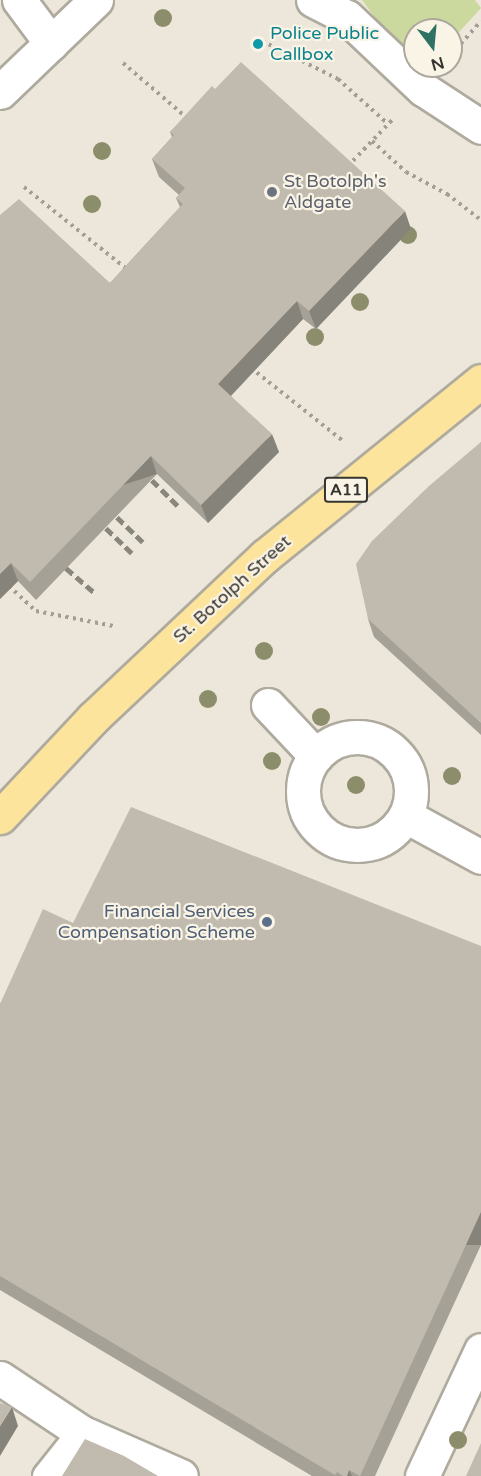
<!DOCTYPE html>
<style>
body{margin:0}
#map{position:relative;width:481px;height:1476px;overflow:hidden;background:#ece7da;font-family:"Varela Round",sans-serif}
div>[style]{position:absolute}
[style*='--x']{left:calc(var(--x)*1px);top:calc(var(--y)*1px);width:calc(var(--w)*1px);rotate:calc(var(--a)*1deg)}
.green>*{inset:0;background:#cbd99f}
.path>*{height:4px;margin-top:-2px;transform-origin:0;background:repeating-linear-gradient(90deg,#a29e95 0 3px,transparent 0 7.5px)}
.roads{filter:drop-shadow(2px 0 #afaa9e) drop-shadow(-2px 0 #afaa9e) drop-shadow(0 2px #afaa9e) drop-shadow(0 -2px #afaa9e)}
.lane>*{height:27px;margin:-13.5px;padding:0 13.5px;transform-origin:13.5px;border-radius:13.5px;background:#fff}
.street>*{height:33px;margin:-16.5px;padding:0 16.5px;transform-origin:16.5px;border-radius:16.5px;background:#fff}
.street>.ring{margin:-16.5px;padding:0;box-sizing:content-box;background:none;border:33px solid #fff;border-radius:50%}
.secondary>*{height:33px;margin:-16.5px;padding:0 16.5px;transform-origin:16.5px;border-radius:16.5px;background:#fff}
.primary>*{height:33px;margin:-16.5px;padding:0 16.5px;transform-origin:16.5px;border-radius:16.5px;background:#fde49c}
.rail>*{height:4.5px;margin-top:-2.25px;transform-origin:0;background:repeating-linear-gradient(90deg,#89867d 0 9px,transparent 0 13.5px)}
.trees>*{width:18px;height:18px;margin:-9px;border-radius:50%;background:#8c8e6b}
.wall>*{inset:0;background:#a5a196}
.shaded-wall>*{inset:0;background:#86837a;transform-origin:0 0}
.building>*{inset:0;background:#c0bbae}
.dots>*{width:16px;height:16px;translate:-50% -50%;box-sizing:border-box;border:3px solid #faf4e7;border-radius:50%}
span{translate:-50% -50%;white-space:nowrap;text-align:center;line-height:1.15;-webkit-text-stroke:4.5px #faf4e7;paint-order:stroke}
.shield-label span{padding:2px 4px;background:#faf4e7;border:2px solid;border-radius:4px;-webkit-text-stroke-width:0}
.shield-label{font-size:16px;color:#36342f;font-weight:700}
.culture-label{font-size:18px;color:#0d838f}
.left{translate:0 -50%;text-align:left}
.worship-label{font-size:18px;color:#5b616d}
.street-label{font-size:18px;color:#36342f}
.service-label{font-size:18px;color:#4e5e75}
.right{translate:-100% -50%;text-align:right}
.north{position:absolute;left:403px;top:18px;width:60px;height:60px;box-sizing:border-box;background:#faf4e7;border:2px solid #aca79d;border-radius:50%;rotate:164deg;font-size:16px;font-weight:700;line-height:24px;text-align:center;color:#36342f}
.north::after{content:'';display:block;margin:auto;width:21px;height:27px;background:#2f7264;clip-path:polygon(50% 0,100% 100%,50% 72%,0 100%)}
</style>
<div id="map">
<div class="green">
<i style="clip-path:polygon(362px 0,475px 0,481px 8px,451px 41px,451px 30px,415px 30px,415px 60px,388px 35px)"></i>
</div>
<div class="path">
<i style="--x:262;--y:41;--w:85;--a:26.6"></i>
<i style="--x:338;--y:79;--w:67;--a:42"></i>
<i style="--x:451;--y:55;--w:45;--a:-48.6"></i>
<i style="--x:123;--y:63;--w:86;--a:40.7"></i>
<i style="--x:372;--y:141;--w:46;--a:42.4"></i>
<i style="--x:406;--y:172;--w:47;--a:28.2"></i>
<i style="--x:447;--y:194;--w:43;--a:37.4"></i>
<i style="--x:348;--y:166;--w:66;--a:-46.2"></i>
<i style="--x:24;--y:187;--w:133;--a:38.6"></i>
<i style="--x:251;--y:368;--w:116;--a:38.4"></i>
<i style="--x:9;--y:586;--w:37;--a:43"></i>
<i style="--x:36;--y:611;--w:79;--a:10.9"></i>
</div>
<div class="roads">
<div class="lane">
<i style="--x:46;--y:1476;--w:56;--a:-51.5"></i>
</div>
<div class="street">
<i style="--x:313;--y:0;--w:38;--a:27"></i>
<i style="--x:347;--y:17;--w:105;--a:43.5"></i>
<i style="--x:423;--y:89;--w:69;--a:33.2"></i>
<i style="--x:268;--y:705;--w:70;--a:46.7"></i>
<i class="ring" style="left:303px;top:737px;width:75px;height:75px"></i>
<i style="--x:406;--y:816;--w:85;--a:28.7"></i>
<i style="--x:0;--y:1378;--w:97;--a:33.7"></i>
<i style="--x:81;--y:1432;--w:109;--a:23.7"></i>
<i style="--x:422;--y:1476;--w:139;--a:-64.9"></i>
</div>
<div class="secondary">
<i style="--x:19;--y:0;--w:54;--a:53.3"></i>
<i style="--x:0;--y:92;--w:133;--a:-43.8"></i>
</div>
<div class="primary">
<i style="--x:0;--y:817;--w:136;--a:-46.8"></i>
<i style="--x:93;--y:718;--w:236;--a:-43.3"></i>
<i style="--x:265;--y:556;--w:278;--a:-39"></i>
</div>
</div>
<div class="rail">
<i style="--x:152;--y:480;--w:37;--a:45"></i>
<i style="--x:117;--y:517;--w:36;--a:44"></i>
<i style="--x:106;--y:528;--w:36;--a:44"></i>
<i style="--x:66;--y:568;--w:37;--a:41"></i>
</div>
<div class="trees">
<i style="left:163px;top:18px"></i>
<i style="left:102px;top:151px"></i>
<i style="left:92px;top:204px"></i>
<i style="left:408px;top:235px"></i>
<i style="left:360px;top:302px"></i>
<i style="left:315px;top:337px"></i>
<i style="left:264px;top:651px"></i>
<i style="left:208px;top:699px"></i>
<i style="left:321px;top:717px"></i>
<i style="left:272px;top:761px"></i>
<i style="left:452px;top:776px"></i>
<i style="left:356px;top:785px"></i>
<i style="left:458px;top:1440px"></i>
</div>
<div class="wall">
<i style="clip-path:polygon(215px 89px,411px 229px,316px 329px,303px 319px,231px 396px,279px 452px,208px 523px,157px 474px,36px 600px,18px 581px,0 599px,0 215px,110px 283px,180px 207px,176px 198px,179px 195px,159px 177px,152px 159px,172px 137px,170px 132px)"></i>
<i style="clip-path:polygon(481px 442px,481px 735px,374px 637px,368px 619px)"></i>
<i style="clip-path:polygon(73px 923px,481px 946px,481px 1245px,375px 1476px,312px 1476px,0 1290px,0 1004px)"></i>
</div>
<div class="shaded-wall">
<i style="clip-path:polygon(405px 211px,411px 229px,316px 329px,309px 311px)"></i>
<i style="clip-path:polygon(297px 301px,303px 319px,225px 402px,218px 384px)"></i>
<i style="clip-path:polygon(272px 434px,279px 452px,208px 523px,201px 505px)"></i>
<i style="left:151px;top:456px;width:19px;height:175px;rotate:72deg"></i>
<i style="clip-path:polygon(11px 563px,18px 581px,0 599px,0 574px)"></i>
<i style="left:481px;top:1212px;width:33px;height:290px;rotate:90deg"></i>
<i style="clip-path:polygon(12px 1407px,18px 1426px,0 1456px,0 1426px)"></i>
<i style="clip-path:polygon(349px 1470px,352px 1476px,347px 1476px)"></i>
</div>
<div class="building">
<i style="clip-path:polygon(241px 62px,405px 211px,309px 311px,297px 301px,218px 384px,272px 434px,201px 505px,151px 456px,30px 582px,11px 563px,0 574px,0 215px,19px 199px,110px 283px,183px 204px,176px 198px,185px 188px,152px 159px,174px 135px,170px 132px,212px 86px,215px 89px)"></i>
<i style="clip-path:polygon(481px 442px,481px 723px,368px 619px,356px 564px,372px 541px,429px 486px)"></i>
<i style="clip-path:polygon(131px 807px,481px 946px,481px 1212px,360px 1476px,349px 1470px,347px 1476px,343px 1476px,337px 1472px,335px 1475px,0 1276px,0 1004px,43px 909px,73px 923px)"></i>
<i style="clip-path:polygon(0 1403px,12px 1407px,0 1426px)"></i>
<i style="clip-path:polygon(85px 1439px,124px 1456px,158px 1476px,62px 1476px)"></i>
<i style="clip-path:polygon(481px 1443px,481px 1476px,466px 1476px)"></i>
</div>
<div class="dots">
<i style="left:258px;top:44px;background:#0f9aa8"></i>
<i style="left:272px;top:192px;background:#6b7280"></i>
<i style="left:267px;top:922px;background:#5c6f8a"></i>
</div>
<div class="shield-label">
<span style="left:346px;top:490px">A11</span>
</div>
<div class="culture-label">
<span class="left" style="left:270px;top:44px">Police Public<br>Callbox</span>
</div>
<div class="worship-label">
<span class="left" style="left:284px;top:192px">St Botolph's<br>Aldgate</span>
</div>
<div class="street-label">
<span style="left:232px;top:589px;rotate:-42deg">St. Botolph Street</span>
</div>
<div class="service-label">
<span class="right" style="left:255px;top:922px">Financial Services<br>Compensation Scheme</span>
</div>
<div class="north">N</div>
</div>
